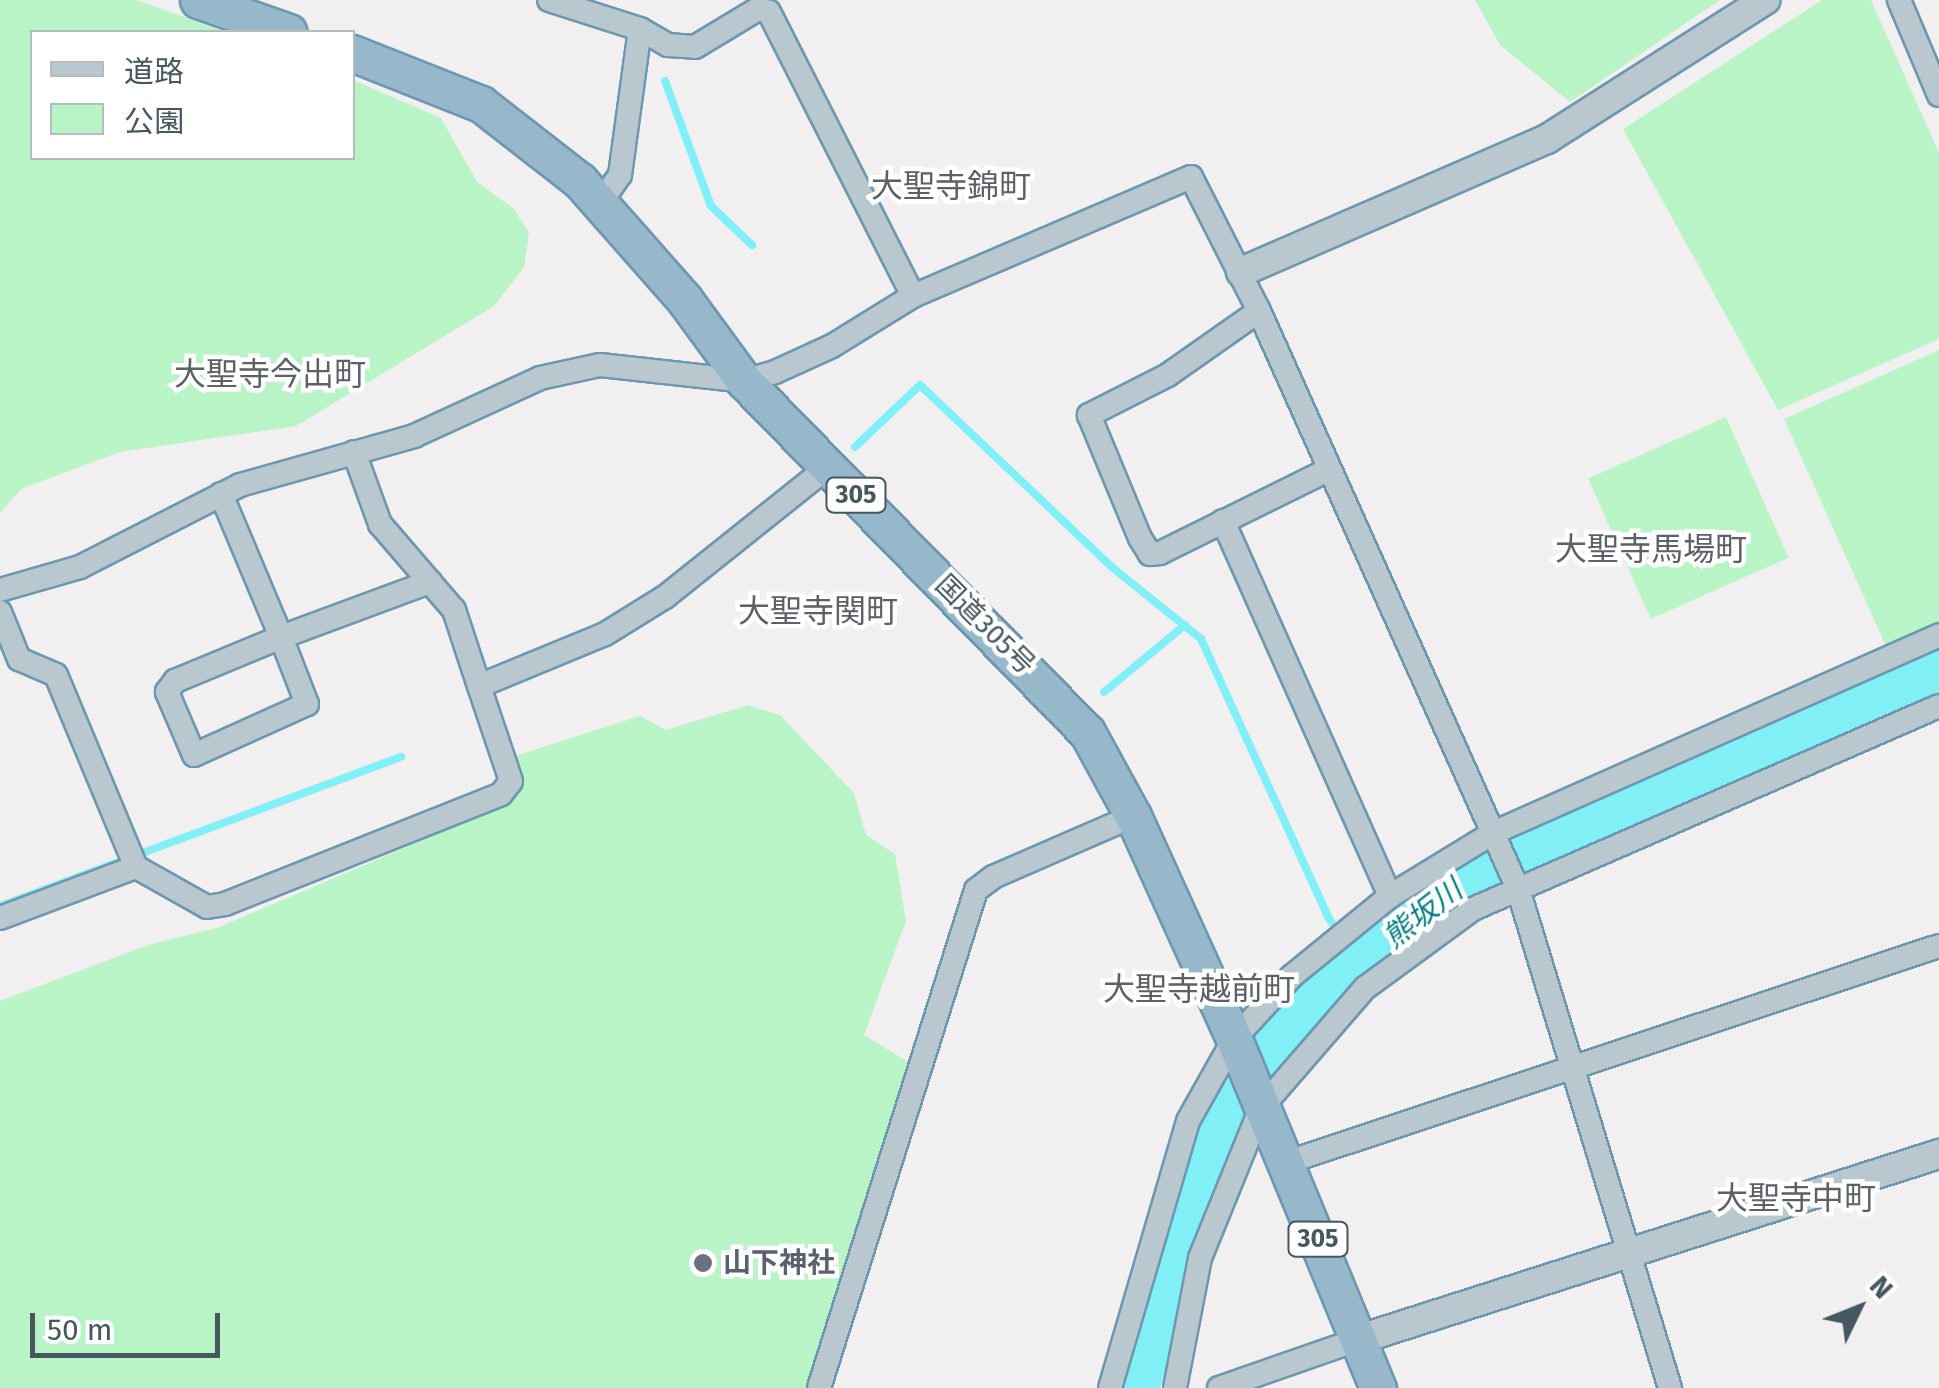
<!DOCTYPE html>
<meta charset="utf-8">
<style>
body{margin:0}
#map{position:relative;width:1939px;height:1388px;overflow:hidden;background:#f2eff0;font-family:"Fira Sans","Noto Sans JP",sans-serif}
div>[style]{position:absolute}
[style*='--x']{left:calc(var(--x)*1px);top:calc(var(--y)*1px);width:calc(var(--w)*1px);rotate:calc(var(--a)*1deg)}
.green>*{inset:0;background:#b9f4c7;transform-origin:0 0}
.stream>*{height:8px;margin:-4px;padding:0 4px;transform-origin:4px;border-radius:4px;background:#81f0f6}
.river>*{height:45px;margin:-22.5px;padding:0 22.5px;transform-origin:22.5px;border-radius:22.5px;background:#81f0f6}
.roads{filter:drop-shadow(2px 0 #6d97b0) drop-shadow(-2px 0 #6d97b0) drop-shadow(0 2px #6d97b0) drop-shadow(0 -2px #6d97b0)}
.minor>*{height:22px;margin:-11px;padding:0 11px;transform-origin:11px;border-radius:11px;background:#b9c7ce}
.tertiary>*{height:28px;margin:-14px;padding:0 14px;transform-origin:14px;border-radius:14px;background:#b9c7ce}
.trunk>*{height:35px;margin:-17.5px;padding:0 17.5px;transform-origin:17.5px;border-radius:17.5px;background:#97b8cb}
.dots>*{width:28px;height:28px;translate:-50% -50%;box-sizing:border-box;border:5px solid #fff;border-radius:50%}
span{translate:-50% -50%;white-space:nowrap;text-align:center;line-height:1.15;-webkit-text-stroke:9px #fff;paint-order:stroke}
.shield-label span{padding:2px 8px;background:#fff;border:2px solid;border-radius:8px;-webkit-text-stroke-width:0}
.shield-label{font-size:25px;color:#45575f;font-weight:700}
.street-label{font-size:28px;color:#45575f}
.worship-label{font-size:28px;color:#5b616d;font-weight:700}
.left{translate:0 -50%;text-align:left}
.water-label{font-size:30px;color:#057f86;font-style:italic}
.quarter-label{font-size:32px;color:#5b6165}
.legend{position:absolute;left:30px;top:30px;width:325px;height:130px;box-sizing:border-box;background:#fff;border:2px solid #b5bcbf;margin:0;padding:12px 18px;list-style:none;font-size:30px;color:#45575f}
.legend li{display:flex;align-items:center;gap:20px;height:50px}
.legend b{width:50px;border:2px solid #b5bcbf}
.north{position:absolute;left:1809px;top:1258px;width:100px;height:100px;-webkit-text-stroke:8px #fff;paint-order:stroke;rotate:47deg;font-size:28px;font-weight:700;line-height:40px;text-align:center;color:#45575f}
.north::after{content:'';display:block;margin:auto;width:35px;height:45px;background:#45575f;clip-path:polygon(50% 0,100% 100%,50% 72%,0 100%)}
.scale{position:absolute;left:30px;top:1313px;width:190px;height:45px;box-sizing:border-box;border:5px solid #45575f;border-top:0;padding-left:12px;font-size:30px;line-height:35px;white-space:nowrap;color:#45575f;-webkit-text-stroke:8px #fff;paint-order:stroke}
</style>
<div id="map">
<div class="green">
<i style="clip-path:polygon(0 0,137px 0,226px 32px,32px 32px,32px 158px,352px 158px,353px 80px,441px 118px,477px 182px,514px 209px,529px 233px,524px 267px,494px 306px,296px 426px,120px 452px,21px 489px,0 513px)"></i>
<i style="clip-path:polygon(1475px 0,1720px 0,1570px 102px,1500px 45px)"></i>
<i style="clip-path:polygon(1822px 0,1871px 0,1939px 153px,1939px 339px,1778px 410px,1623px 129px)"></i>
<i style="clip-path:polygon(1939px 350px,1939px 623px,1886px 646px,1784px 419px)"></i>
<i style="left:1726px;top:417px;width:154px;height:151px;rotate:66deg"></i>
<i style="clip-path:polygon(748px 705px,780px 715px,854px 793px,866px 835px,895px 854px,906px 921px,864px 1035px,913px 1065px,807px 1388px,0 1388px,0 1001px,151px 944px,217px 928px,507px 804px,520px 782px,515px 756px,640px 716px,666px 730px)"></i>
</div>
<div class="stream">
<i style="--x:665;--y:81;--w:133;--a:69.8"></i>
<i style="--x:711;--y:206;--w:57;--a:43.6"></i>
<i style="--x:855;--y:447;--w:90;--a:-43.6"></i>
<i style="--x:920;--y:385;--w:266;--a:43.5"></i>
<i style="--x:1113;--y:568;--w:113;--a:38.9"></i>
<i style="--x:1201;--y:639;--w:306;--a:65.4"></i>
<i style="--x:1328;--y:917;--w:54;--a:56.3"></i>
<i style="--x:1104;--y:692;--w:105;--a:-39.6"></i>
<i style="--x:0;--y:906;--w:428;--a:-20.4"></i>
</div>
<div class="river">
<i style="--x:1136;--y:1388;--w:252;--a:-73.4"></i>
<i style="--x:1208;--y:1147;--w:68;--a:-62.7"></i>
<i style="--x:1239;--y:1087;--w:108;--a:-50.3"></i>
<i style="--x:1308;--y:1004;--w:202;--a:-38.2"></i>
<i style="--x:1467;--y:879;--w:517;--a:-24.19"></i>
</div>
<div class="roads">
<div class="minor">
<i style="--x:549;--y:0;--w:96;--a:17.7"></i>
<i style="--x:640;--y:29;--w:32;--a:30"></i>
<i style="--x:668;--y:45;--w:27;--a:4"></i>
<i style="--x:695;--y:47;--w:74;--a:-31.1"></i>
<i style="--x:758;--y:9;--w:11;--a:15"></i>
<i style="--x:769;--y:12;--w:318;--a:63.1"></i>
<i style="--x:1899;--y:0;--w:103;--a:67.2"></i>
<i style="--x:601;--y:202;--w:33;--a:-55"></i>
<i style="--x:620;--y:175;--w:147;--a:-82.2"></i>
<i style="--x:1259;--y:311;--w:111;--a:144.9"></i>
<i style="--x:1168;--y:375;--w:89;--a:153.1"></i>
<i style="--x:1089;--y:415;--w:133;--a:67.5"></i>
<i style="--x:1140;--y:538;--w:19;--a:58"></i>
<i style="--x:1150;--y:554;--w:10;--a:-6"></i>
<i style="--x:1160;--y:553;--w:187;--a:-26.3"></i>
<i style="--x:354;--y:452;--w:77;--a:70.1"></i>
<i style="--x:380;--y:524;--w:113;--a:49.3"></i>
<i style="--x:454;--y:610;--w:80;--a:71.8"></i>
<i style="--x:221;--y:494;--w:155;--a:67.2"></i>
<i style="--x:281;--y:637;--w:72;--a:68.8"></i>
<i style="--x:307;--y:704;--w:124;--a:155.7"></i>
<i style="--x:194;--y:755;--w:69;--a:-113.2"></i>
<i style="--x:167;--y:692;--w:14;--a:-54"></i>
<i style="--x:175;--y:681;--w:115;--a:-22.5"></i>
<i style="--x:281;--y:637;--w:159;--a:-20.3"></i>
<i style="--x:1223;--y:521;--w:411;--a:66"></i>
<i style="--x:1390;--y:896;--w:121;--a:-31.5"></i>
<i style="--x:1493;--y:833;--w:488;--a:-23.9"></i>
<i style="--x:0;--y:590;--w:83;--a:-16"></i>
<i style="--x:80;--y:567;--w:180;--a:-27.1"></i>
<i style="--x:240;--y:485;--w:181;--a:-15.7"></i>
<i style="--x:414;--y:436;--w:139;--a:-24.7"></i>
<i style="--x:540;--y:378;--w:61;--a:-12.2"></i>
<i style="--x:600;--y:365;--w:145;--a:6.3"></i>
<i style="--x:744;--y:381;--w:32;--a:-16"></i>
<i style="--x:775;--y:372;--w:63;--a:-24.5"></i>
<i style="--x:832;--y:346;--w:95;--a:-31.7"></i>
<i style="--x:913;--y:296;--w:302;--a:-23.2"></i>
<i style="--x:1191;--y:177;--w:150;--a:63.1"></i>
<i style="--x:1259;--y:311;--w:633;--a:65.86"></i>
<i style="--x:1518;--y:889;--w:522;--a:73.06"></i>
<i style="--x:0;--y:612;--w:51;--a:68"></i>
<i style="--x:19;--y:659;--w:40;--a:23.4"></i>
<i style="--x:56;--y:675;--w:208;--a:67.4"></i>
<i style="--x:0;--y:918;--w:145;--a:-20.6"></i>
<i style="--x:136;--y:867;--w:81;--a:29.4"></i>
<i style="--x:207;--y:907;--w:18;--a:-9"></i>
<i style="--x:225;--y:904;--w:297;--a:-21.7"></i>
<i style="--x:501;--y:794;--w:16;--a:-52"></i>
<i style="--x:511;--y:781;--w:100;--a:-108.6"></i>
<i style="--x:479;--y:686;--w:136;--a:-22.4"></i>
<i style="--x:605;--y:634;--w:70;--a:-31.7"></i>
<i style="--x:665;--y:597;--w:208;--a:-38.6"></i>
<i style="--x:1285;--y:1163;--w:689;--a:-18.36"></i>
<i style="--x:819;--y:1388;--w:522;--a:-72.5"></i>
<i style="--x:976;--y:890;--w:21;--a:-37"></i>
<i style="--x:993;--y:877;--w:153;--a:-23.5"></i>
<i style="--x:1110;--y:1388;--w:278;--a:-73.7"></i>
<i style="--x:1188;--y:1121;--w:94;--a:-60.7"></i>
<i style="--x:1234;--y:1039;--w:86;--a:-47.4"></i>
<i style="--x:1292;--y:976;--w:127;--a:-39.2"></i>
<i style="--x:1175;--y:1388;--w:132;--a:-79.1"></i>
<i style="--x:1200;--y:1258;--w:162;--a:-67.9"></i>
<i style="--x:1261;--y:1108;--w:159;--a:-49.1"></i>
<i style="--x:1365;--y:988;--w:134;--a:-36.2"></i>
<i style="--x:1473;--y:909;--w:508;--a:-23.54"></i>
<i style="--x:1219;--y:1388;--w:149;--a:-19.2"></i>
</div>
<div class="tertiary">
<i style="--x:1241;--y:272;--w:334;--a:-23.5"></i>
<i style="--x:1547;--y:139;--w:259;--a:-32.5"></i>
<i style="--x:1360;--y:1339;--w:608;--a:-17.72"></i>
</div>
<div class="trunk">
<i style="--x:198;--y:0;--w:96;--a:19.4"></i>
<i style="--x:352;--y:53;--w:139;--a:21.6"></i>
<i style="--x:481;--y:104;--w:125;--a:37.9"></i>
<i style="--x:580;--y:181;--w:157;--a:48.6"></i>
<i style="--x:684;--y:299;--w:102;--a:53.8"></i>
<i style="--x:744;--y:381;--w:491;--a:45.7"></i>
<i style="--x:1087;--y:732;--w:96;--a:61.3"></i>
<i style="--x:1133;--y:816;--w:245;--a:65.6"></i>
<i style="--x:1234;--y:1039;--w:378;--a:67.6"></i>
</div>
</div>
<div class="dots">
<i style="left:703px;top:1263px;background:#6b7280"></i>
</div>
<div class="shield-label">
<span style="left:856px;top:495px">305</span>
<span style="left:1318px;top:1239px">305</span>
</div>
<div class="street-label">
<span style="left:985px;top:625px;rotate:45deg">国道305号</span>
</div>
<div class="worship-label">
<span class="left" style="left:723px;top:1263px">山下神社</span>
</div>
<div class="water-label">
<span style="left:1423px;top:914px;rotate:-38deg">熊坂川</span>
</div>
<div class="quarter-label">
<span style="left:951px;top:186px">大聖寺錦町</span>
<span style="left:270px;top:374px">大聖寺今出町</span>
<span style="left:1651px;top:549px">大聖寺馬場町</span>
<span style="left:818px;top:611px">大聖寺関町</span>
<span style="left:1199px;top:989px">大聖寺越前町</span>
<span style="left:1796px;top:1198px">大聖寺中町</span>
</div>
<ul class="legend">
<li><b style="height:12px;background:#b9c7ce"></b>道路</li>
<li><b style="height:28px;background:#b9f4c7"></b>公園</li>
</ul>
<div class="north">N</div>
<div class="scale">50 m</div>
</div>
